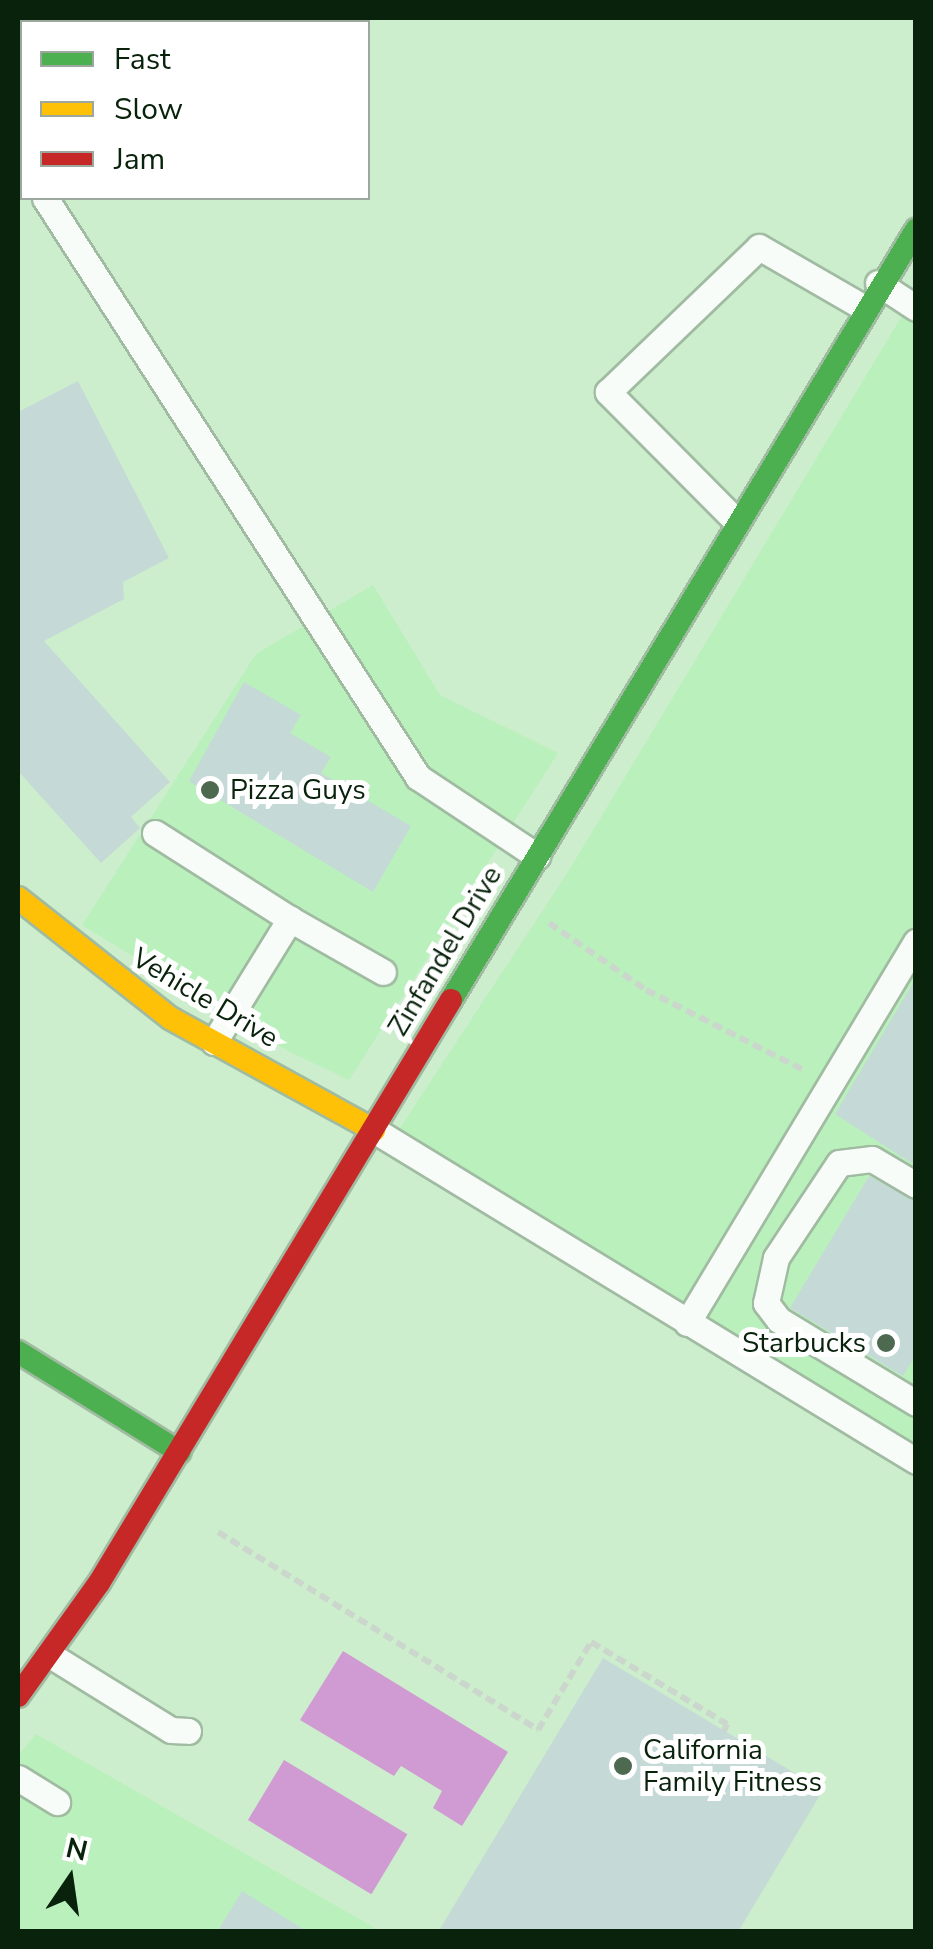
<!DOCTYPE html>
<style>
body{margin:0}
#map{position:relative;width:933px;height:1949px;overflow:hidden;background:#cceecd;font-family:"Nunito Sans",sans-serif}
div>[style]{position:absolute}
[style*='--x']{left:calc(var(--x)*1px);top:calc(var(--y)*1px);width:calc(var(--w)*1px);rotate:calc(var(--a)*1deg)}
.built>*{inset:0;background:#baf0bc}
.water>*{inset:0;background:#d09bd2;transform-origin:0 0}
.building>*{inset:0;background:#c5dad7}
.path>*{height:6px;margin-top:-3px;transform-origin:0;background:repeating-linear-gradient(90deg,#cbd6cc 0 10px,transparent 0 15px)}
.roads{filter:drop-shadow(2px 0 #a0bba1) drop-shadow(-2px 0 #a0bba1) drop-shadow(0 2px #a0bba1) drop-shadow(0 -2px #a0bba1)}
.lane>*{height:25px;margin:-12.5px;padding:0 12.5px;transform-origin:12.5px;border-radius:12.5px;background:#f7fcf8}
.fast>*{height:22px;margin:-11px;padding:0 11px;transform-origin:11px;border-radius:11px;background:#4caf50}
.slow>*{height:22px;margin:-11px;padding:0 11px;transform-origin:11px;border-radius:11px;background:#ffc107}
.jam>*{height:22px;margin:-11px;padding:0 11px;transform-origin:11px;border-radius:11px;background:#c62828}
.dots>*{width:28px;height:28px;translate:-50% -50%;box-sizing:border-box;border:5px solid #fff;border-radius:50%}
span{translate:-50% -50%;white-space:nowrap;text-align:center;line-height:1.15;-webkit-text-stroke:10px #fff;paint-order:stroke}
.poi-label{font-size:28px;color:#08220b}
.left{translate:0 -50%;text-align:left}
.right{translate:-100% -50%;text-align:right}
.street-label{font-size:28px;color:#08220b}
.frame{position:absolute;inset:0;border:20px solid #08220b;pointer-events:none}
.legend{position:absolute;left:20px;top:20px;width:350px;height:180px;box-sizing:border-box;background:#fff;border:2px solid #9ca79d;margin:0;padding:12px 18px;list-style:none;font-size:30px;color:#08220b}
.legend li{display:flex;align-items:center;gap:20px;height:50px}
.legend b{width:50px;border:2px solid #9ca79d}
.north{position:absolute;left:20px;top:1829px;width:100px;height:100px;-webkit-text-stroke:8px #fff;paint-order:stroke;rotate:13deg;font-size:28px;font-weight:700;line-height:40px;text-align:center;color:#08220b}
.north::after{content:'';display:block;margin:auto;width:35px;height:45px;background:#08220b;clip-path:polygon(50% 0,100% 100%,50% 72%,0 100%)}
</style>
<div id="map">
<div class="built">
<i style="clip-path:polygon(915px 294px,915px 1461px,394px 1137px,568px 872px)"></i>
<i style="clip-path:polygon(373px 585px,440px 695px,558px 753px,349px 1080px,288px 1051px,82px 925px,256px 654px)"></i>
<i style="clip-path:polygon(36px 1734px,380px 1931px,18px 1932px,18px 1756px)"></i>
</div>
<div class="water">
<i style="clip-path:polygon(343px 1651px,508px 1752px,462px 1826px,433px 1808px,442px 1791px,401px 1766px,394px 1776px,300px 1720px)"></i>
<i style="left:284px;top:1760px;width:144px;height:70px;rotate:31deg"></i>
</div>
<div class="building">
<i style="clip-path:polygon(78px 381px,169px 558px,123px 582px,124px 599px,44px 641px,170px 782px,131px 817px,140px 828px,101px 863px,18px 771px,18px 412px)"></i>
<i style="clip-path:polygon(244px 682px,301px 715px,290px 733px,331px 757px,321px 773px,411px 826px,373px 892px,189px 781px)"></i>
<i style="clip-path:polygon(916px 978px,916px 1166px,835px 1114px)"></i>
<i style="clip-path:polygon(869px 1176px,916px 1201px,916px 1355px,903px 1376px,790px 1308px)"></i>
<i style="clip-path:polygon(603px 1658px,823px 1790px,738px 1932px,438px 1932px)"></i>
<i style="clip-path:polygon(242px 1891px,308px 1932px,217px 1932px)"></i>
</div>
<div class="path">
<i style="--x:549;--y:923;--w:118;--a:34.6"></i>
<i style="--x:646;--y:990;--w:175;--a:26.9"></i>
<i style="--x:218;--y:1532;--w:376;--a:31.7"></i>
<i style="--x:538;--y:1730;--w:103;--a:-58.9"></i>
<i style="--x:591;--y:1642;--w:159;--a:31.1"></i>
<i style="--x:727;--y:1724;--w:8;--a:113"></i>
</div>
<div class="roads">
<div class="lane">
<i style="--x:18;--y:168;--w:4;--a:27"></i>
<i style="--x:45;--y:198;--w:689;--a:57.21"></i>
<i style="--x:418;--y:777;--w:143;--a:33.6"></i>
<i style="--x:878;--y:283;--w:45;--a:33.3"></i>
<i style="--x:736;--y:521;--w:182;--a:-134.8"></i>
<i style="--x:608;--y:392;--w:209;--a:-43.8"></i>
<i style="--x:759;--y:247;--w:120;--a:30"></i>
<i style="--x:155;--y:833;--w:160;--a:32.5"></i>
<i style="--x:214;--y:1042;--w:145;--a:-58.3"></i>
<i style="--x:290;--y:919;--w:107;--a:29.7"></i>
<i style="--x:374;--y:1130;--w:635;--a:31.41"></i>
<i style="--x:916;--y:1185;--w:51;--a:-149.4"></i>
<i style="--x:872;--y:1159;--w:33;--a:173"></i>
<i style="--x:839;--y:1163;--w:114;--a:123.6"></i>
<i style="--x:776;--y:1258;--w:46;--a:102.5"></i>
<i style="--x:766;--y:1303;--w:21;--a:53"></i>
<i style="--x:779;--y:1320;--w:160;--a:31.2"></i>
<i style="--x:687;--y:1323;--w:445;--a:-59"></i>
<i style="--x:50;--y:1655;--w:142;--a:31.8"></i>
<i style="--x:171;--y:1730;--w:17;--a:3"></i>
<i style="--x:18;--y:1778;--w:46;--a:31.6"></i>
</div>
<div class="fast">
<i style="--x:451;--y:1000;--w:900;--a:-58.87"></i>
<i style="--x:18;--y:1352;--w:190;--a:31.8"></i>
</div>
<div class="slow">
<i style="--x:18;--y:898;--w:194;--a:38.3"></i>
<i style="--x:170;--y:1018;--w:233;--a:28.8"></i>
</div>
<div class="jam">
<i style="--x:18;--y:1696;--w:139;--a:-54.4"></i>
<i style="--x:99;--y:1583;--w:681;--a:-58.88"></i>
</div>
</div>
<div class="dots">
<i style="left:210px;top:790px;background:#4d694f"></i>
<i style="left:886px;top:1343px;background:#4d694f"></i>
<i style="left:623px;top:1766px;background:#4d694f"></i>
</div>
<div class="poi-label">
<span class="left" style="left:230px;top:790px">Pizza Guys</span>
<span class="right" style="left:866px;top:1343px">Starbucks</span>
<span class="left" style="left:643px;top:1766px">California<br>Family Fitness</span>
</div>
<div class="street-label">
<span style="left:445px;top:951px;rotate:-59deg">Zinfandel Drive</span>
<span style="left:205px;top:998px;rotate:31deg">Vehicle Drive</span>
</div>
<div class="frame"></div>
<ul class="legend">
<li><b style="height:12px;background:#4caf50"></b>Fast</li>
<li><b style="height:12px;background:#ffc107"></b>Slow</li>
<li><b style="height:12px;background:#c62828"></b>Jam</li>
</ul>
<div class="north">N</div>
</div>
